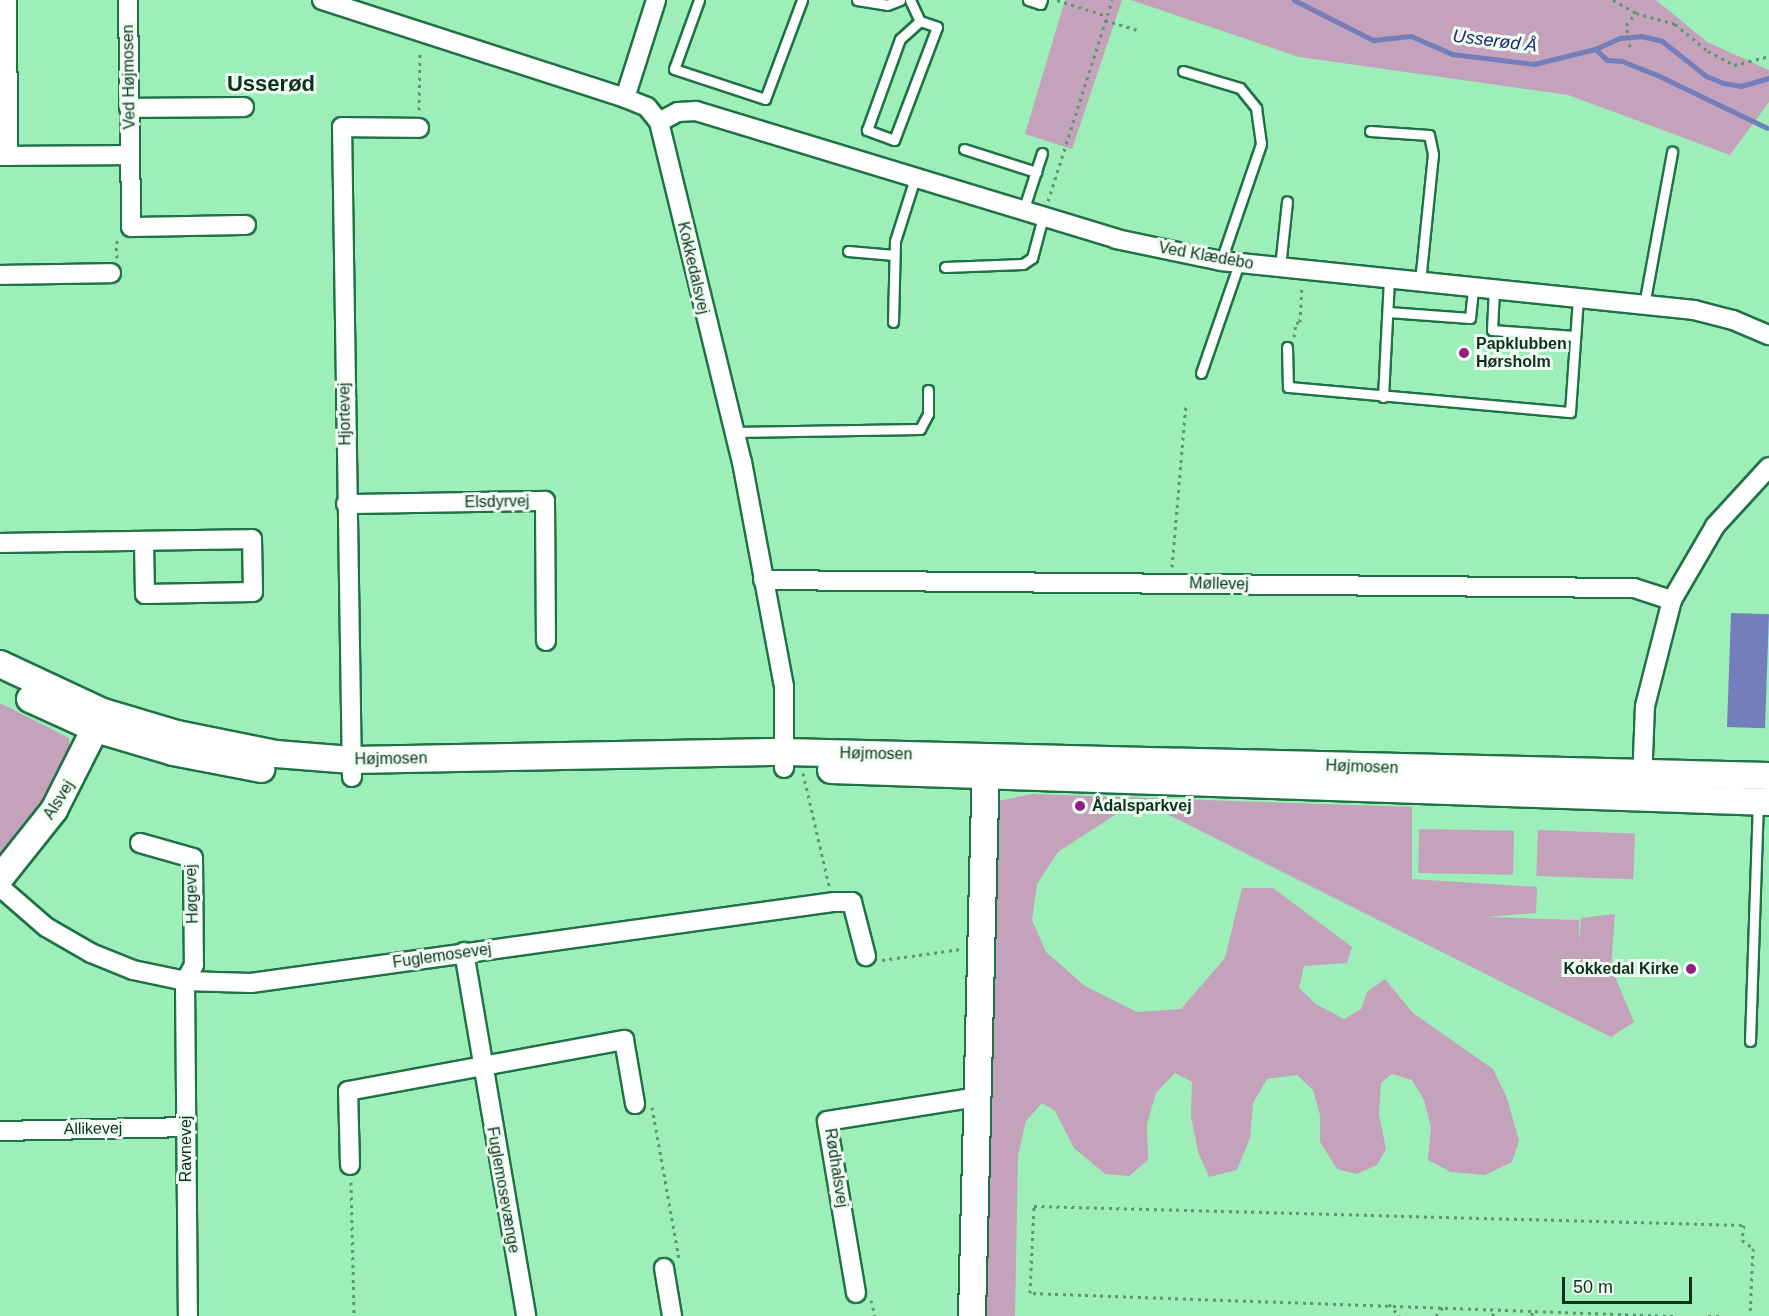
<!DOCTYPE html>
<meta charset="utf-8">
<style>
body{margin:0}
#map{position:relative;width:1769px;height:1316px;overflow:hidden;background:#9eeeba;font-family:Helvetica,sans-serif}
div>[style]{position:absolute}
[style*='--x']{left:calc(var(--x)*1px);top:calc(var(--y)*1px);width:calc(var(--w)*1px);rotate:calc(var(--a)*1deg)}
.green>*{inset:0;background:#c5a2bc;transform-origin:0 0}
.water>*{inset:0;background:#737eba;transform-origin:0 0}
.stream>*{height:5px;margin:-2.5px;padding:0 2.5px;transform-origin:2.5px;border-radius:2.5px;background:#737eba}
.path>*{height:3px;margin-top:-1.5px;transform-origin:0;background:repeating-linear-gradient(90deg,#5c9771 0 3px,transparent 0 7.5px)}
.roads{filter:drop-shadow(2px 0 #1f7245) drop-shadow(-2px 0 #1f7245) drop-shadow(0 2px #1f7245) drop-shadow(0 -2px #1f7245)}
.lane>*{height:9px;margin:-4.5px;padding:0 4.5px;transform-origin:4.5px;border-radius:4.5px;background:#fff}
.street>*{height:18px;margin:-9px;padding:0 9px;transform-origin:9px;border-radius:9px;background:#fff}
.secondary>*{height:26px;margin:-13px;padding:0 13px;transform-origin:13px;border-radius:13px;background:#fff}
.dots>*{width:16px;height:16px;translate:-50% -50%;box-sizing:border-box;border:3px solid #effef3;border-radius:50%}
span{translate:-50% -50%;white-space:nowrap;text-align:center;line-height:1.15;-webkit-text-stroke:6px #effef3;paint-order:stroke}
.street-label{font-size:16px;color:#0e301c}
.poi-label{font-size:16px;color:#0e301c;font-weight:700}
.left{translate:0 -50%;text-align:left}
.right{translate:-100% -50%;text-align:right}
.water-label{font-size:18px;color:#22256c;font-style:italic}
.district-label{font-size:22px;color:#0e301c;font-weight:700}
.scale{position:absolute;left:1562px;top:1277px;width:130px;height:27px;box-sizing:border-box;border:3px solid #0e301c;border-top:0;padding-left:8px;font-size:18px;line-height:21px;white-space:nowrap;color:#0e301c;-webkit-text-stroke:4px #effef3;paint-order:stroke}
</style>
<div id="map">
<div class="green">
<i style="clip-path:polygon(1065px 0,1122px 0,1072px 149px,1025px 134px)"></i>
<i style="clip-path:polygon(1131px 0,1656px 0,1707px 42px,1769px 70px,1769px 102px,1730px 155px,1568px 95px,1299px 57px)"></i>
<i style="clip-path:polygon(0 703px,69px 738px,71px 758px,47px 801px,0 859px)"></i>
<i style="clip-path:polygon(1032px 794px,1412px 807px,1412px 879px,1537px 887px,1536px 913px,1486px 917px,1579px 920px,1579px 942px,1581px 918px,1615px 914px,1611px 967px,1634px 1022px,1611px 1037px,1157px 809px,1127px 807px,1058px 852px,1037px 884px,1032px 920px,1046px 952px,1085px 986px,1137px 1012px,1181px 1009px,1225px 958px,1242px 888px,1273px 888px,1352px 947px,1347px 963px,1304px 966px,1299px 988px,1316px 1004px,1344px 1019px,1361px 1009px,1367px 992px,1385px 979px,1413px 1013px,1493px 1069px,1507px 1098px,1519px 1141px,1512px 1162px,1485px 1175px,1451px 1172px,1428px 1160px,1431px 1127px,1424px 1100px,1412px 1080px,1392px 1074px,1381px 1083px,1379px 1115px,1386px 1149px,1377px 1165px,1357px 1174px,1337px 1169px,1320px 1142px,1320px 1115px,1313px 1090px,1297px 1075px,1267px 1079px,1253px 1103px,1250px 1138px,1237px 1170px,1209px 1177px,1198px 1152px,1191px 1117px,1192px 1082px,1175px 1073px,1156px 1093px,1147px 1124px,1148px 1160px,1129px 1176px,1105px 1174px,1074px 1148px,1055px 1111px,1042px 1103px,1026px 1121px,1018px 1155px,1015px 1316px,985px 1316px,998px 801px)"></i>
<i style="left:1419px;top:829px;width:95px;height:44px;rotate:1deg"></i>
<i style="left:1538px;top:830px;width:97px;height:46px;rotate:2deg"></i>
</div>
<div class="water">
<i style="left:1731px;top:613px;width:38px;height:114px;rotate:2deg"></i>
</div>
<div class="stream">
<i style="--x:1294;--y:0;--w:89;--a:26.9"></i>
<i style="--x:1373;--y:40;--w:38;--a:-6"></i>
<i style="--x:1411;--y:36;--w:45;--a:23.7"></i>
<i style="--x:1452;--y:54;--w:83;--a:7"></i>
<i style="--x:1534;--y:64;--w:63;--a:-13.8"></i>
<i style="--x:1595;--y:49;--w:27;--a:-24"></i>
<i style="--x:1620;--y:38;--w:21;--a:-5"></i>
<i style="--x:1641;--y:36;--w:22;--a:13"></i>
<i style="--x:1662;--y:41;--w:56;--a:38.5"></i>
<i style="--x:1706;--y:76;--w:18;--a:22"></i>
<i style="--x:1723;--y:83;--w:18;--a:9"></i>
<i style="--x:1741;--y:86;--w:29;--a:-16"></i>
<i style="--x:1595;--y:49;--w:16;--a:43"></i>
<i style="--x:1607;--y:60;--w:15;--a:4"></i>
<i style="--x:1622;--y:61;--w:35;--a:22"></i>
<i style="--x:1655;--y:74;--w:124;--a:25.7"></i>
</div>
<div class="path">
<i style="--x:1057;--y:0;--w:52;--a:17.7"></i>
<i style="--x:1613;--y:0;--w:26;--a:29"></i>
<i style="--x:1636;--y:13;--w:41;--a:15.8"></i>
<i style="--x:1675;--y:24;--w:43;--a:39.3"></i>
<i style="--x:1708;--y:51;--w:30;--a:28"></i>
<i style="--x:1734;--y:65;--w:36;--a:-14"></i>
<i style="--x:1105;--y:20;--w:34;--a:17"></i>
<i style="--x:1630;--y:47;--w:22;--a:-100"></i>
<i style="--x:1626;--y:25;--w:16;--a:-50"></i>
<i style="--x:419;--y:110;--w:59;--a:-89"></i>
<i style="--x:1048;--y:201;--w:211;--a:-72.3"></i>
<i style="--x:117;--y:258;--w:15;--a:-94"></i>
<i style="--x:116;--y:243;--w:6;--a:-45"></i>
<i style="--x:1294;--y:337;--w:14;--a:-82"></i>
<i style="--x:1296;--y:323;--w:4;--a:-14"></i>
<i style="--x:1300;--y:322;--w:35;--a:-87"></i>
<i style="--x:1172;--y:567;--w:164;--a:-85.1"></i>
<i style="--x:803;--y:773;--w:116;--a:77"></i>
<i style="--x:882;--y:960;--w:80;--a:-7.9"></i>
<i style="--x:652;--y:1107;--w:154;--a:79.9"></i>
<i style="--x:351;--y:1182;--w:134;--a:88.7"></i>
<i style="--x:871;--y:1300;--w:16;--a:76"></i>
<i style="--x:1389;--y:1304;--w:16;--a:50"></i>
<i style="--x:1436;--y:1316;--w:13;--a:-51"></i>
<i style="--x:1493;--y:1316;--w:8;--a:-83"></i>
<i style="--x:1532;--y:1316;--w:7;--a:-90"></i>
<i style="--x:1673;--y:1316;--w:643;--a:-177.95"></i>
<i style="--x:1030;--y:1293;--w:87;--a:-87.4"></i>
<i style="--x:1034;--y:1206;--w:710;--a:1.53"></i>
<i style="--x:1744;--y:1225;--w:15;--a:98"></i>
<i style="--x:1742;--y:1240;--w:14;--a:36"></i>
<i style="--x:1753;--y:1248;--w:68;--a:92.5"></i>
<i style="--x:1708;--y:1316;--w:15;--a:0"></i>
</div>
<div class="roads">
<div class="lane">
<i style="--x:699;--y:0;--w:73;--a:109.9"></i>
<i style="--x:674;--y:69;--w:96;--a:18.2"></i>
<i style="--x:765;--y:99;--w:106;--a:-69.5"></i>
<i style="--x:857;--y:0;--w:30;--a:9"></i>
<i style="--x:887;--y:5;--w:14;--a:-21"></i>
<i style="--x:910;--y:0;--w:23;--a:65"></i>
<i style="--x:920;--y:21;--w:18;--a:19"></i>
<i style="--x:937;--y:27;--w:121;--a:110.8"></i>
<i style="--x:894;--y:140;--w:29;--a:-160"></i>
<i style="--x:867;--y:130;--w:97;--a:-70.1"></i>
<i style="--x:900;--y:39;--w:27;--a:-42"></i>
<i style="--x:1028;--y:0;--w:13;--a:18"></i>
<i style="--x:1040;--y:4;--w:4;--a:-63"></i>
<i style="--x:1183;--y:71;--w:59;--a:16.6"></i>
<i style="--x:1240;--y:88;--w:26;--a:51"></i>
<i style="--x:1256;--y:108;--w:36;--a:82"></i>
<i style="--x:1261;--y:144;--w:124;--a:108.9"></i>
<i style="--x:1370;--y:131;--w:59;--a:3.9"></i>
<i style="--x:1429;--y:135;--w:19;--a:78"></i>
<i style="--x:1433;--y:154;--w:129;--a:95.8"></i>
<i style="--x:964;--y:149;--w:76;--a:17.7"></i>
<i style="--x:1023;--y:211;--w:61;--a:-71.9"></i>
<i style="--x:848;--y:251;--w:46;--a:5"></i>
<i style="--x:945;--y:267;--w:78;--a:-2.2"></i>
<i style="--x:1023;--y:264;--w:11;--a:-34"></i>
<i style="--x:1032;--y:258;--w:42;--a:-75"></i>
<i style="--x:1280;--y:267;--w:66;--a:-83.9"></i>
<i style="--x:1494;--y:289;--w:41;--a:92.8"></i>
<i style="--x:1492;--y:330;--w:83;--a:4.1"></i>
<i style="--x:1644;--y:305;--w:156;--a:-79.6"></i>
<i style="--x:1388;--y:312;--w:82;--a:4.2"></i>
<i style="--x:1470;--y:318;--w:31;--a:-84"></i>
<i style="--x:893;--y:322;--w:81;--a:-88.6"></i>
<i style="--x:895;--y:241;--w:66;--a:-72.4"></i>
<i style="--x:1287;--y:347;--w:40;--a:88.6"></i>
<i style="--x:1288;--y:387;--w:283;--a:5.1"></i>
<i style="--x:1570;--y:412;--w:114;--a:-86"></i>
<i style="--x:1201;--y:373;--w:116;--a:-70.9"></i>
<i style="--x:1383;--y:397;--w:118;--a:-87.1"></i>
<i style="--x:734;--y:432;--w:186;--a:-0.9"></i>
<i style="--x:920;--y:429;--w:17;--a:-62"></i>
<i style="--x:928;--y:414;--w:24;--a:-90"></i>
<i style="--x:1750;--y:1041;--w:237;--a:-88.1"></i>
</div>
<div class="street">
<i style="--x:7;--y:0;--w:156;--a:89.6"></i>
<i style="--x:128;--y:0;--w:227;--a:89.2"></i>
<i style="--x:131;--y:227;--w:115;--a:-1"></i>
<i style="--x:322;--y:0;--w:318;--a:17.9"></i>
<i style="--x:625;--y:98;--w:24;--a:22"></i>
<i style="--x:647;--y:107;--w:19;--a:51"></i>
<i style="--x:659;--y:122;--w:350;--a:76.3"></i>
<i style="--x:742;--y:462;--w:229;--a:79.4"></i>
<i style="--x:784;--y:687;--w:81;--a:90"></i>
<i style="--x:625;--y:98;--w:103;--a:-72.4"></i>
<i style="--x:129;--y:108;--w:115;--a:-0.5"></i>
<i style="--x:659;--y:122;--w:21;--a:-28"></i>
<i style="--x:678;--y:112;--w:18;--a:-3"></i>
<i style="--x:696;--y:111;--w:439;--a:16.9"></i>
<i style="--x:1116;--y:239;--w:107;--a:11.8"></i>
<i style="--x:1221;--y:261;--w:476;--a:5.9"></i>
<i style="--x:1694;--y:310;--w:40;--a:14.4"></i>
<i style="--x:1733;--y:320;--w:39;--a:23"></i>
<i style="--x:0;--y:156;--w:130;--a:-0.4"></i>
<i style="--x:0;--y:275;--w:111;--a:-1"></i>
<i style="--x:346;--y:504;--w:199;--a:-0.9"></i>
<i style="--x:545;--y:501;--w:140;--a:89.6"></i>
<i style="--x:0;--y:543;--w:252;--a:-0.9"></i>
<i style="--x:252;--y:539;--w:53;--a:88.9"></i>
<i style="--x:253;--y:592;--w:108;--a:178.9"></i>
<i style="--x:145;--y:594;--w:53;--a:-91.1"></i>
<i style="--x:763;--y:580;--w:871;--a:0.53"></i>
<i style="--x:1634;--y:588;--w:40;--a:18"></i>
<i style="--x:352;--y:777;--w:650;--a:-90.88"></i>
<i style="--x:342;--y:127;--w:77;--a:0.7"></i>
<i style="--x:1642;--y:783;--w:77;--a:-87.8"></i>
<i style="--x:1645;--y:706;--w:109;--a:-75.7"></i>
<i style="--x:1672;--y:600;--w:86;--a:-59.8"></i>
<i style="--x:1715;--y:526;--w:80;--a:-47.5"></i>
<i style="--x:140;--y:843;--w:55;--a:15.8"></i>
<i style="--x:193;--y:858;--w:107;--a:89.5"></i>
<i style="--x:194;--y:965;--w:18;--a:119"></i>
<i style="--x:185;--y:981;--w:335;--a:89.5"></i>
<i style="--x:0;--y:887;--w:61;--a:41"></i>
<i style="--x:46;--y:927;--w:52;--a:30"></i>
<i style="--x:91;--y:953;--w:45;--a:22"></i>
<i style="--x:133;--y:970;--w:53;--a:11.9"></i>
<i style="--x:185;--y:981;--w:66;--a:1.7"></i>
<i style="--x:251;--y:983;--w:589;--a:-7.91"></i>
<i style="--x:834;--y:902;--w:18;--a:0"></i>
<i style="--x:852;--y:902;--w:56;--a:75.5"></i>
<i style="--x:464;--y:952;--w:369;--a:80.3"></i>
<i style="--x:0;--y:1131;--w:186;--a:-1.2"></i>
<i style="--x:350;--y:1165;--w:74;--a:-91.5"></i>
<i style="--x:348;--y:1091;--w:281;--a:-10.5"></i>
<i style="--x:624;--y:1040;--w:65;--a:80.2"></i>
<i style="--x:664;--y:1268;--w:49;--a:80.5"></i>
<i style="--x:856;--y:1293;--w:174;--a:-99.6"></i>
<i style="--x:827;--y:1121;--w:152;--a:-9.1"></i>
</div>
<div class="secondary">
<i style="--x:0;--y:664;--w:114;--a:25"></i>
<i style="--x:103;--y:712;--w:77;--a:16.6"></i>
<i style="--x:177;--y:734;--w:101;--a:11.4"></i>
<i style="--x:276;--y:754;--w:76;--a:4.5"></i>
<i style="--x:352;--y:760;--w:433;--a:-1.1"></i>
<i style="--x:785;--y:752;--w:984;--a:1.4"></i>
<i style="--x:30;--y:699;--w:72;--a:24.4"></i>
<i style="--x:96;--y:729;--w:80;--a:16.6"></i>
<i style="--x:173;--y:752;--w:90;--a:10.9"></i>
<i style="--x:831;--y:770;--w:939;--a:1.95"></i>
<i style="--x:0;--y:878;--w:87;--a:-51.5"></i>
<i style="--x:54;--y:810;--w:106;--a:-63.2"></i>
<i style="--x:972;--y:1316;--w:555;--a:-88.56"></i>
</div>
</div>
<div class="dots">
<i style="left:1464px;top:353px;background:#922181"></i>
<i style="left:1080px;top:806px;background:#922181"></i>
<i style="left:1691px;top:969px;background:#922181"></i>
</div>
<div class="street-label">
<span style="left:129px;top:77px;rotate:-91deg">Ved Højmosen</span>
<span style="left:1206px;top:256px;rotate:10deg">Ved Klædebo</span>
<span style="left:693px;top:268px;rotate:77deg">Kokkedalsvej</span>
<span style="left:345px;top:414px;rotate:-91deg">Hjortevej</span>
<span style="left:497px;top:502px;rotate:-1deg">Elsdyrvej</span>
<span style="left:1219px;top:584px;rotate:1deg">Møllevej</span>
<span style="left:876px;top:754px;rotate:1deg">Højmosen</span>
<span style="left:391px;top:759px;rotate:-1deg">Højmosen</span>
<span style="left:1362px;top:767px;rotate:2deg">Højmosen</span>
<span style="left:59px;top:800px;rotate:-58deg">Alsvej</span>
<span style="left:192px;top:894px;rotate:-92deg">Høgevej</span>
<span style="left:442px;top:956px;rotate:-8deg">Fuglemosevej</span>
<span style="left:93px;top:1129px;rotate:-1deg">Allikevej</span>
<span style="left:186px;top:1149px;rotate:-90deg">Ravnevej</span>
<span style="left:836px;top:1168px;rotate:81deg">Rødhalsvej</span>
<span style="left:503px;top:1190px;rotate:80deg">Fuglemosevænge</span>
</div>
<div class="poi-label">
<span class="left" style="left:1476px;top:353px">Papklubben<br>Hørsholm</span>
<span class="left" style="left:1092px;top:806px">Ådalsparkvej</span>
<span class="right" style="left:1679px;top:969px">Kokkedal Kirke</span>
</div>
<div class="water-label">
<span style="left:1495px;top:41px;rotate:7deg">Usserød Å</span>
</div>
<div class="district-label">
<span style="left:271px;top:84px">Usserød</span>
</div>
<div class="scale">50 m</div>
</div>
